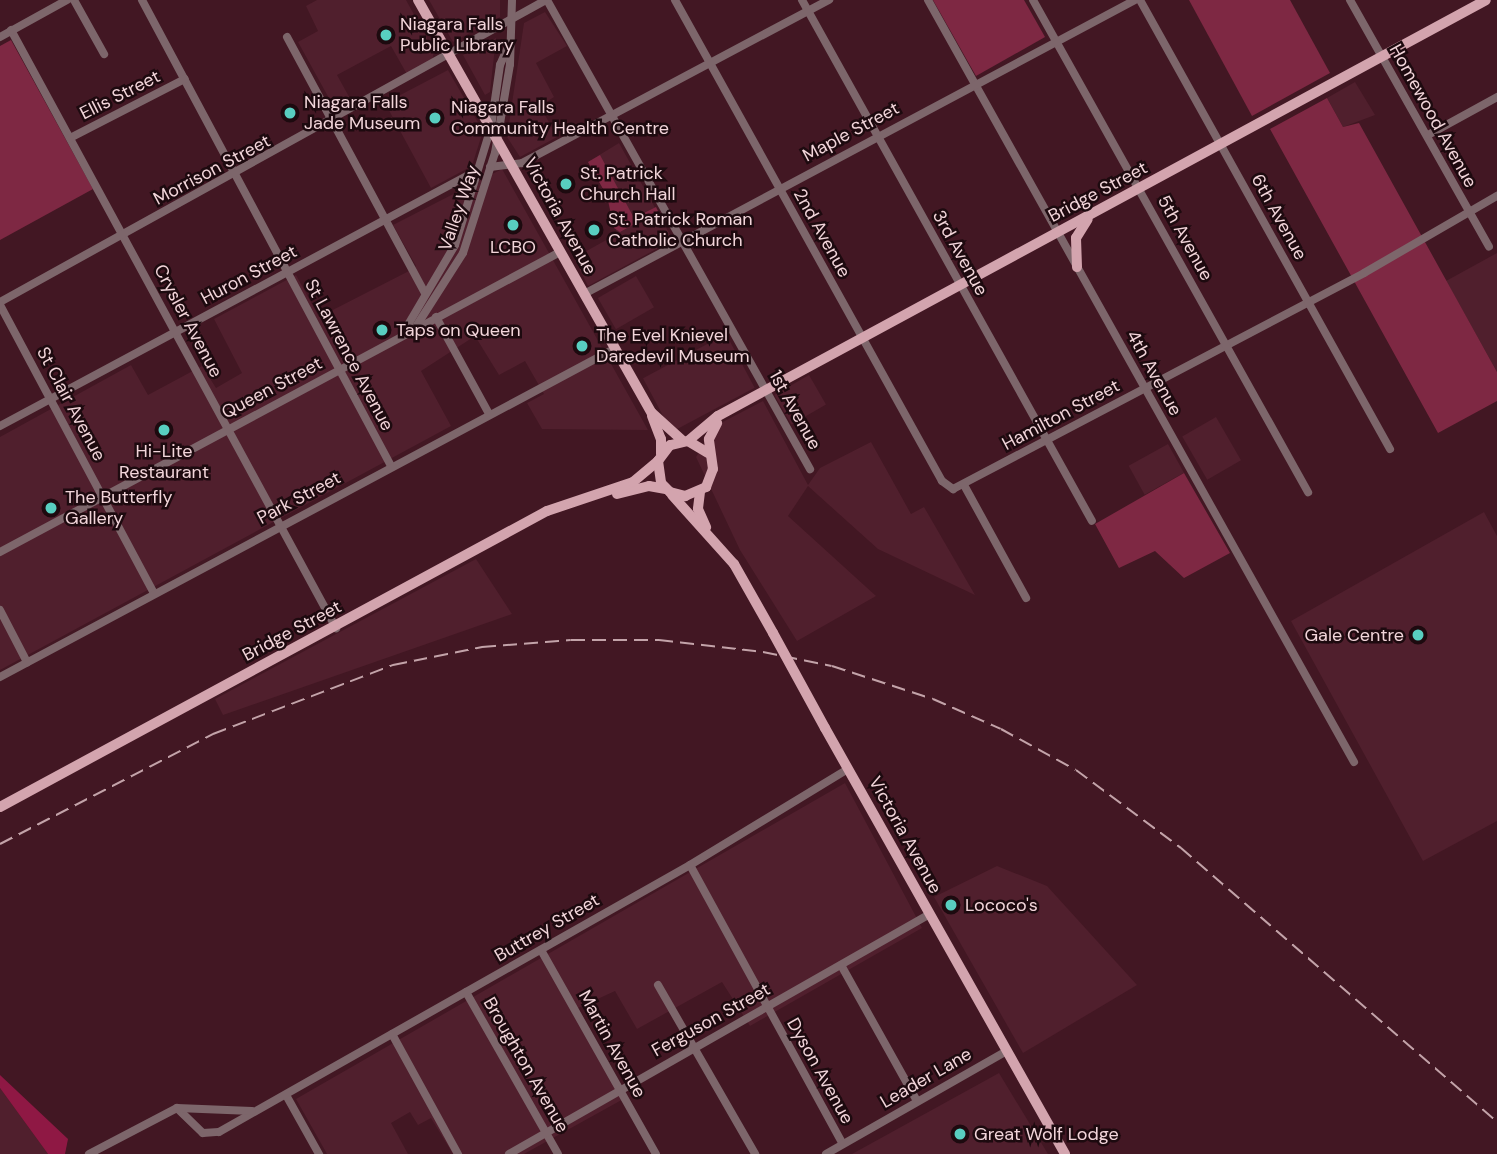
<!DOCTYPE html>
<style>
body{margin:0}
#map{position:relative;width:1497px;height:1154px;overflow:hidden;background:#421723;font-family:"DM Sans",sans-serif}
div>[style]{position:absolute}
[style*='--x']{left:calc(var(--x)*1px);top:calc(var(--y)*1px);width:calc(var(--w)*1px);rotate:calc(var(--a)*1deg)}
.built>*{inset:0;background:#501f2d;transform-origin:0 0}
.green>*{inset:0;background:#7e2843}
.forest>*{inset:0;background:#8f1844}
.minor>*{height:8px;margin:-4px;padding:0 4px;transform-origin:4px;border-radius:4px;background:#7d666b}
.major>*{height:10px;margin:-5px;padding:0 5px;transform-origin:5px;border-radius:5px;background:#d3a4ae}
.rail>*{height:2px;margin-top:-1px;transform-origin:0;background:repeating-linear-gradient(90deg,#c3a3a9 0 14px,transparent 0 21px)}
.major-bridge>*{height:10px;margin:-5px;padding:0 5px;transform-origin:5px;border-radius:5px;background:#d3a4ae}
.dots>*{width:19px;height:19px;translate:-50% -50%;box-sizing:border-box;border:4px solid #1d0a0f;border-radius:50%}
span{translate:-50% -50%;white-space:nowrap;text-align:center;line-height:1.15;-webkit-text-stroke:5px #1d0a0f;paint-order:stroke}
.poi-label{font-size:18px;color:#f2d5da}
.left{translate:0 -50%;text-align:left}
.right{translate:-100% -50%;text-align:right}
.street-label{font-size:18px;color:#f2d5da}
</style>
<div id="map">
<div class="built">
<i style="clip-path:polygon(317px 0,406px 0,434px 51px,432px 62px,408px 76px,391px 46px,337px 75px,352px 102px,336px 111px,298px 42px,318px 31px,306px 6px)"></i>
<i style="clip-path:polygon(429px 0,500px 0,500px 17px,453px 42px)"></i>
<i style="clip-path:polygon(545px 12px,567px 46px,536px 63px,554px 97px,540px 106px,557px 137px,520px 157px,507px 137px,524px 23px)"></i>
<i style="clip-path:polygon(496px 38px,490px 92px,485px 95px,463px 55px)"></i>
<i style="clip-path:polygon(448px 70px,483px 131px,472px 166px,431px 188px,385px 103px)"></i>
<i style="clip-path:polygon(1355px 82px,1375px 115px,1343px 127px,1327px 98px)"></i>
<i style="clip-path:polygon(619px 143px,673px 240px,588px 286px,574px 258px,617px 234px,614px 220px,608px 215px,613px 212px,607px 196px,588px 162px)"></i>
<i style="clip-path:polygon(502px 169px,648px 430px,542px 429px,527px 403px,544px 394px,525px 361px,499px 375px,475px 336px,421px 371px,451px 426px,0 670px,0 437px,131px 365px,148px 395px,202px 366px,216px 388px,242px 373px,214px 319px,296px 275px,319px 317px,407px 272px,416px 266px,393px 225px)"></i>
<i style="clip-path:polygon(1497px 253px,1497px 372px,1446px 281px)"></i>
<i style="left:636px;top:276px;width:36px;height:44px;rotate:60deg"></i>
<i style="left:726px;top:334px;width:61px;height:94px;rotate:62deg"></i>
<i style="left:809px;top:375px;width:34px;height:40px;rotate:60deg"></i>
<i style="clip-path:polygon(763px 401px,808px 485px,820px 468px,871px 442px,911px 514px,924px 507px,975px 595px,878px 549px,808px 486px,788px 516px,876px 596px,797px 641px,740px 550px,696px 457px,717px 425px)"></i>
<i style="left:1216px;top:417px;width:50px;height:39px;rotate:60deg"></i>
<i style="left:1168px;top:444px;width:33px;height:45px;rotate:61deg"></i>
<i style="clip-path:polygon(1484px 512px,1497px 536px,1497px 821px,1423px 861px,1291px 621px)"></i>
<i style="clip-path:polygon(476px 559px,512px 614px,223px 715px,215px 699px)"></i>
<i style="clip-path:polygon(845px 783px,922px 928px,750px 1026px,722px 982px,637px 1029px,615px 991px,578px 1008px,627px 1097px,524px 1154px,453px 1154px,431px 1118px,418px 1125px,410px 1112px,391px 1123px,408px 1154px,327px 1154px,296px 1099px)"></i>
<i style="clip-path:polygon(997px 866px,1047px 886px,1137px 985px,1023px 1053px,934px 897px)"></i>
<i style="clip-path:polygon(999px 1073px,1048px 1154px,852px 1154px)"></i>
<i style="clip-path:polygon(0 1088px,48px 1154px,0 1154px)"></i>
</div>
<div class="green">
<i style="clip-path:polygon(933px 0,1024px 0,1045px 37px,976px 76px)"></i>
<i style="clip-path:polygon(1189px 0,1290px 0,1330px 73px,1252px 116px)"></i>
<i style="clip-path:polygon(11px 40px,93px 189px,0 240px,0 46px)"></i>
<i style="clip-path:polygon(1327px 98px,1343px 127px,1359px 123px,1497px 372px,1497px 401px,1438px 433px,1270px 129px)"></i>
<i style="clip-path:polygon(600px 155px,634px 218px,656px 207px,658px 211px,620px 232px,614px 228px,607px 196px,588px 162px)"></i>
<i style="clip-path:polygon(1184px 473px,1230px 553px,1184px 578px,1155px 551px,1119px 568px,1095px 524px)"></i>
</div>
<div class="forest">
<i style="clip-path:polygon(0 1075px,68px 1139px,65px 1154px,48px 1154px,0 1088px)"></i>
</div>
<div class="minor">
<i style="--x:74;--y:0;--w:62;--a:60.9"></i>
<i style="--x:142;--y:0;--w:528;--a:61.88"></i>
<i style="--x:547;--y:0;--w:538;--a:60.72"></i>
<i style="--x:675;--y:0;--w:550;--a:60.97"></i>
<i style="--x:942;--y:481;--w:14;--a:36"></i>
<i style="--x:953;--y:489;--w:464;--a:-27.7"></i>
<i style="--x:1364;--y:273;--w:154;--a:-30.1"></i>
<i style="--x:802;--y:0;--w:596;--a:60.9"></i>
<i style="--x:928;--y:0;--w:873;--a:60.79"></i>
<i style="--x:1033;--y:0;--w:564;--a:60.8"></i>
<i style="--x:1140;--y:0;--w:514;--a:60.89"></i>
<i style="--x:1350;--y:0;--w:283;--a:60.6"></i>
<i style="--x:11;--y:30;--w:681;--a:61.48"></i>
<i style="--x:0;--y:37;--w:77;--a:-28.9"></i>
<i style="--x:287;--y:37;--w:291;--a:61.7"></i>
<i style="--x:1428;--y:135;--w:79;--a:-28.8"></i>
<i style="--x:70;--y:138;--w:129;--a:-27.2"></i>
<i style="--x:490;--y:167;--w:32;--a:-7"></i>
<i style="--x:522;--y:163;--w:348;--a:-28"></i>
<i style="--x:584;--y:294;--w:625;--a:-28.08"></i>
<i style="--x:0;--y:302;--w:624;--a:-28.95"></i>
<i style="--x:0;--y:305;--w:325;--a:61.9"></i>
<i style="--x:436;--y:317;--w:111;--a:61.3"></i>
<i style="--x:417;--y:325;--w:85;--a:-57.4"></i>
<i style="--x:463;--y:253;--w:105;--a:-72.3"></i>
<i style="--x:495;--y:153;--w:90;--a:-80.4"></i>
<i style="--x:510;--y:64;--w:64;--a:-88.2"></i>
<i style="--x:402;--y:335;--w:104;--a:-59.5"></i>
<i style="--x:455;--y:245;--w:123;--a:-73"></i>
<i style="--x:491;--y:127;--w:63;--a:-81.7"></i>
<i style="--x:500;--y:65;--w:17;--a:-66"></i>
<i style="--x:0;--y:426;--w:540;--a:-28.18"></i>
<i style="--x:964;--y:485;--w:129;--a:61.2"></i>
<i style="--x:0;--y:552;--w:635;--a:-28.18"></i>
<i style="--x:0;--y:610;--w:59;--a:62.6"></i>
<i style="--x:0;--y:677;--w:696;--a:-28.11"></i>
<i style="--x:690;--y:865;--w:318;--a:61.3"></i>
<i style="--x:541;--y:950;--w:234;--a:60.6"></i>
<i style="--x:841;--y:965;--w:156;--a:60.8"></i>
<i style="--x:658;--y:985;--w:195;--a:60.1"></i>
<i style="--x:466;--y:992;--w:186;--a:60.4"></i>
<i style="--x:392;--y:1034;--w:137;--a:61.2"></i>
<i style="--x:286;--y:1095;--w:68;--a:60.8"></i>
<i style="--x:177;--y:1108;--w:36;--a:44"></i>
<i style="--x:203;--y:1133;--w:16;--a:-4"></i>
<i style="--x:219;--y:1132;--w:541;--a:-29.55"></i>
<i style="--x:690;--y:865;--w:185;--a:-31.3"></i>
<i style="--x:89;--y:1154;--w:99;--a:-27.6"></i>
<i style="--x:177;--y:1108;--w:75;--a:2.3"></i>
<i style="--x:509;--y:1154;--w:484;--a:-29.7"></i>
<i style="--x:826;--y:1154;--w:206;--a:-29.7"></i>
</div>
<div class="major">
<i style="--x:418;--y:0;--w:475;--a:60.5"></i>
<i style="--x:652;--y:413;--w:42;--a:42.1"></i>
<i style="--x:1077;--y:267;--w:29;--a:-92"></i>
<i style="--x:1076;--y:238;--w:22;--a:-58"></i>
<i style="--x:652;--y:416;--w:25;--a:69"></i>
<i style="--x:661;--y:439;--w:15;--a:90"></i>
<i style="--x:688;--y:441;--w:39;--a:-40"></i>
<i style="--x:718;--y:416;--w:873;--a:-28.44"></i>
<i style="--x:708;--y:453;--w:23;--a:-149"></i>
<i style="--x:688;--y:441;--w:18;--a:167"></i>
<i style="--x:670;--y:445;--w:20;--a:127"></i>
<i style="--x:658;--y:461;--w:22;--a:82"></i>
<i style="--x:661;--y:483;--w:13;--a:45"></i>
<i style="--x:670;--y:492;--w:16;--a:15"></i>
<i style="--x:685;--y:496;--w:23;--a:-23"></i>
<i style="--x:706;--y:487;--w:19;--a:-69"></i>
<i style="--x:713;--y:469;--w:30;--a:-98"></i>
<i style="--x:709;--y:439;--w:18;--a:-63"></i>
<i style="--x:700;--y:492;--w:17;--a:97"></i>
<i style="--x:698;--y:509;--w:20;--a:66"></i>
<i style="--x:617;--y:494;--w:33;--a:-14"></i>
<i style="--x:649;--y:486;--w:17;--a:10"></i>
<i style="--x:672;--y:495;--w:93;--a:48.1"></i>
<i style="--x:734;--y:564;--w:79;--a:60.5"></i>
<i style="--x:825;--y:728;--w:489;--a:60.6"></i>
<i style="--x:0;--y:807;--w:622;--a:-28.42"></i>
<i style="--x:547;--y:511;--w:91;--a:-18.6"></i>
<i style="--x:633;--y:482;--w:33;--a:-40"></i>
</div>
<div class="rail">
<i style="--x:0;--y:844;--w:240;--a:-27.3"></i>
<i style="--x:213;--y:734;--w:193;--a:-21"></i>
<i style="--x:393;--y:665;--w:91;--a:-11.4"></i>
<i style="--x:482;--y:647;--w:89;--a:-4.5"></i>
<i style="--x:571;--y:640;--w:88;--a:0"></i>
<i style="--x:659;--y:640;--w:105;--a:6.6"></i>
<i style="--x:763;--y:652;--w:70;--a:11.5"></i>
<i style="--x:832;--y:666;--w:106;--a:18.1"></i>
<i style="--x:933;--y:699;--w:74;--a:23.8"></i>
<i style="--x:1001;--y:729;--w:85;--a:28.7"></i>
<i style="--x:1076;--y:770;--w:131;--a:36.6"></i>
<i style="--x:1181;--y:848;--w:418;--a:40.9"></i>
</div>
<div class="major-bridge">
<i style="--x:773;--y:633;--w:108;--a:61.3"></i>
</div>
<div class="dots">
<i style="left:386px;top:35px;background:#58cec0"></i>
<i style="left:290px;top:113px;background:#58cec0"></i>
<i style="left:435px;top:118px;background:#58cec0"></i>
<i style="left:566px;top:184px;background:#58cec0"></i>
<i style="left:513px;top:225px;background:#58cec0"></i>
<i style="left:594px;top:230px;background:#58cec0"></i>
<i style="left:382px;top:330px;background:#58cec0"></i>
<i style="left:582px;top:346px;background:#58cec0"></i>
<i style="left:164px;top:430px;background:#58cec0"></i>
<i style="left:51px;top:508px;background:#58cec0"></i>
<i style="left:1418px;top:635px;background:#58cec0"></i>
<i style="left:951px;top:905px;background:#58cec0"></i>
<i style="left:960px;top:1134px;background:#58cec0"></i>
</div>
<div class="poi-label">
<span class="left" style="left:400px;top:35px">Niagara Falls<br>Public Library</span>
<span class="left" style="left:304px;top:113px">Niagara Falls<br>Jade Museum</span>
<span class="left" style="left:451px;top:118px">Niagara Falls<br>Community Health Centre</span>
<span class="left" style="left:580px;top:184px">St. Patrick<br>Church Hall</span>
<span class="left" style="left:608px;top:230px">St. Patrick Roman<br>Catholic Church</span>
<span style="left:513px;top:247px">LCBO</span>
<span class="left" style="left:396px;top:330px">Taps on Queen</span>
<span class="left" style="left:596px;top:346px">The Evel Knievel<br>Daredevil Museum</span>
<span style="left:164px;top:462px">Hi-Lite<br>Restaurant</span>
<span class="left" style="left:65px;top:508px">The Butterfly<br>Gallery</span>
<span class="right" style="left:1404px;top:635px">Gale Centre</span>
<span class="left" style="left:965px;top:905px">Lococo's</span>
<span class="left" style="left:974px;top:1134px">Great Wolf Lodge</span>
</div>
<div class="street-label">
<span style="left:120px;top:95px;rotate:-27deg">Ellis Street</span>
<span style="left:1433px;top:116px;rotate:61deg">Homewood Avenue</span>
<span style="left:851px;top:132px;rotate:-28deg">Maple Street</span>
<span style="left:212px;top:170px;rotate:-28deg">Morrison Street</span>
<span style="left:1098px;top:192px;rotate:-28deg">Bridge Street</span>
<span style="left:459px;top:208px;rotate:-71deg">Valley Way</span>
<span style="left:560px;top:216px;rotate:61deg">Victoria Avenue</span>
<span style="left:1279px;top:217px;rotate:61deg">6th Avenue</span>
<span style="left:822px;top:233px;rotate:61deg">2nd Avenue</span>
<span style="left:1185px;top:238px;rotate:61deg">5th Avenue</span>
<span style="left:960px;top:253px;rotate:61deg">3rd Avenue</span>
<span style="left:249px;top:275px;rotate:-28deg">Huron Street</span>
<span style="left:188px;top:321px;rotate:62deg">Crysler Avenue</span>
<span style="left:349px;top:355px;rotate:62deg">St Lawrence Avenue</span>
<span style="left:1154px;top:373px;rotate:61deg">4th Avenue</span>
<span style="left:272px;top:388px;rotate:-28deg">Queen Street</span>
<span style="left:71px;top:404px;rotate:62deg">St Clair Avenue</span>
<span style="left:795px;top:410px;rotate:61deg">1st Avenue</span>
<span style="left:1061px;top:415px;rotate:-28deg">Hamilton Street</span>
<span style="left:299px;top:498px;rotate:-28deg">Park Street</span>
<span style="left:292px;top:631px;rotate:-28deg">Bridge Street</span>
<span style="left:905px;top:835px;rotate:61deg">Victoria Avenue</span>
<span style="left:547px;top:928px;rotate:-30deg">Buttrey Street</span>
<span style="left:711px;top:1020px;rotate:-29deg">Ferguson Street</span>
<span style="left:612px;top:1044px;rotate:61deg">Martin Avenue</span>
<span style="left:526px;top:1065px;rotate:60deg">Broughton Avenue</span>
<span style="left:820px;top:1071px;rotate:61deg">Dyson Avenue</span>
<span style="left:926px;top:1078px;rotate:-30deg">Leader Lane</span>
</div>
</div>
